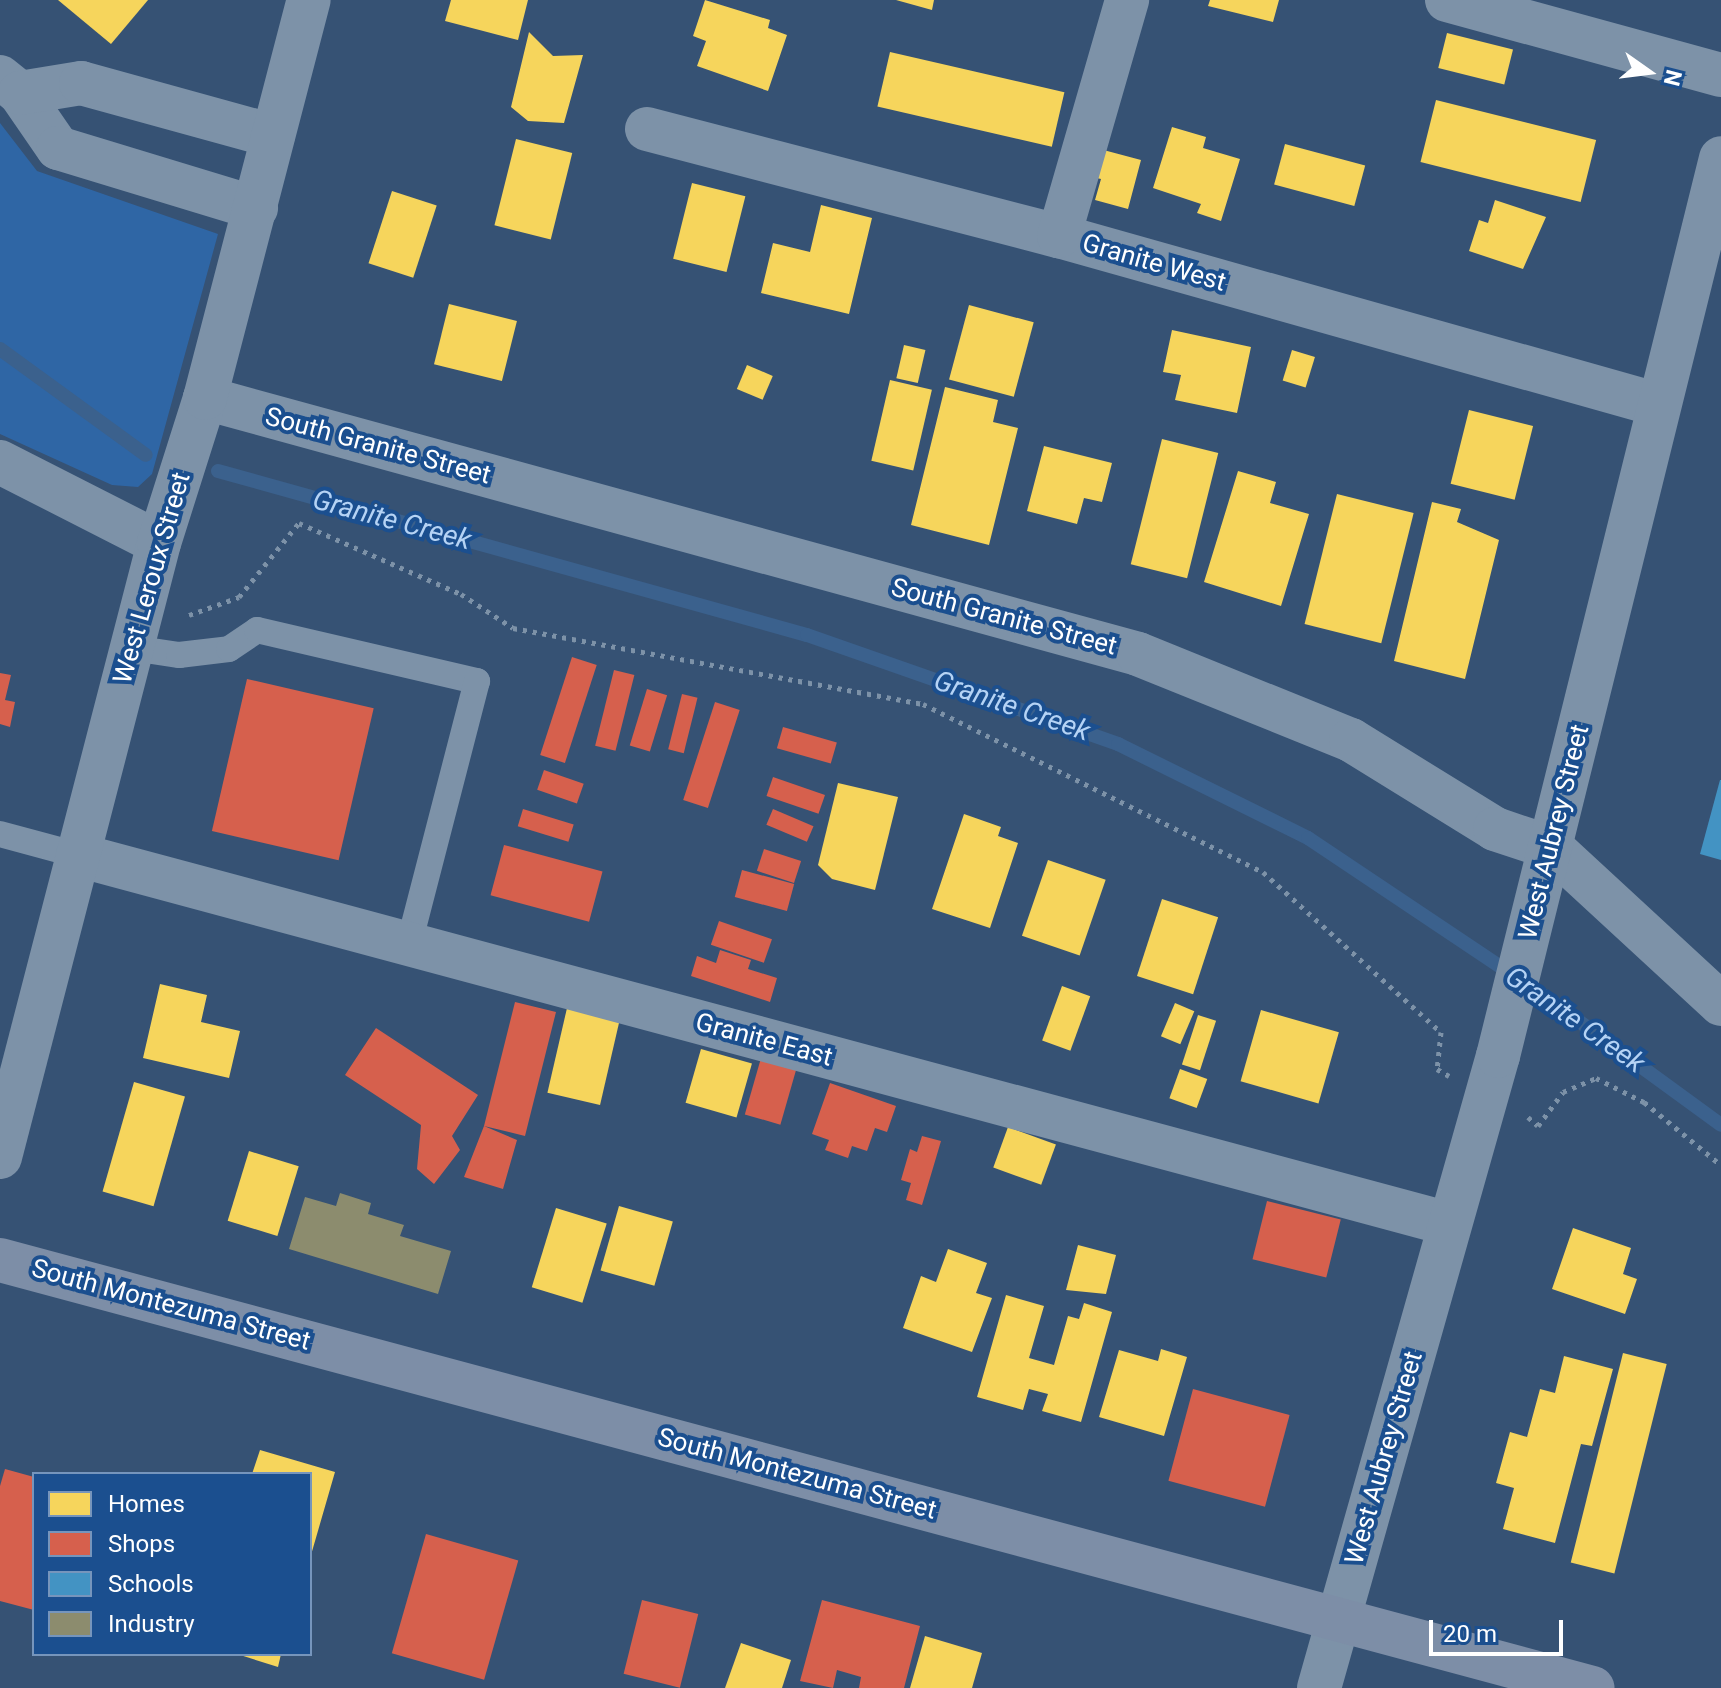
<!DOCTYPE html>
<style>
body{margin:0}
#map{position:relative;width:1721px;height:1688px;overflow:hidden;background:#365274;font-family:Roboto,sans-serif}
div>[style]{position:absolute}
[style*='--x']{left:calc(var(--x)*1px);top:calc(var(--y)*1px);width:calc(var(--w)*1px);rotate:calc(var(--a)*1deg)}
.green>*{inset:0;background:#2f66a5}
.homes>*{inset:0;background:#f6d55c;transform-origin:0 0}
.shops>*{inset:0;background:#d6604d;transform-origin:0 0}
.schools>*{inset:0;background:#4393c3}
.industry>*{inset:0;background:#8c8c6e}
.stream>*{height:14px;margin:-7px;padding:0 7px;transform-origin:7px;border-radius:7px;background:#3b618d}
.path>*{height:5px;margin-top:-2.5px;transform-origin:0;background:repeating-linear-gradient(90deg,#7d92a8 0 4px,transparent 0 10px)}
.service>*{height:26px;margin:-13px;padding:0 13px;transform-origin:13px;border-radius:13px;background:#7d92a8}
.minor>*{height:44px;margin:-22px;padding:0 22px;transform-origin:22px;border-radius:22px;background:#7d92a8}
.primary>*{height:44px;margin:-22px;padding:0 22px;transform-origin:22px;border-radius:22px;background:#7d8ea7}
span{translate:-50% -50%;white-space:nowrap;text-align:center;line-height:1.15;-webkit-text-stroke:8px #1b4f8f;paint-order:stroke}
.street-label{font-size:26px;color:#fff}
.water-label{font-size:28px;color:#b5d3f5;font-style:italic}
.legend{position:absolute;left:32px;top:1472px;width:280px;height:184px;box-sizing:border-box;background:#1b4f8f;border:2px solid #7695bc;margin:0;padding:10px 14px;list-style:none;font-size:24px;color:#fff}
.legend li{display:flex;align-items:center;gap:16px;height:40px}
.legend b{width:40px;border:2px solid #7695bc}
.north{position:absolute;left:1609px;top:32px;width:80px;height:80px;-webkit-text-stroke:6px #1b4f8f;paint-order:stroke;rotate:104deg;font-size:22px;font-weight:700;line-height:32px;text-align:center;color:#fff}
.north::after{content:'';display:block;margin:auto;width:28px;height:36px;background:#fff;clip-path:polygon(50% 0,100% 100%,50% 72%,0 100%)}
.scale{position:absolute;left:1429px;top:1620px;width:134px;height:36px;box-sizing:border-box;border:4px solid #fff;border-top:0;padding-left:10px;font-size:24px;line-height:28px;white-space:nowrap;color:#fff;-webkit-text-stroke:6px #1b4f8f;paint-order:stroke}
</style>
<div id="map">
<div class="green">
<i style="clip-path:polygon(0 123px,37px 171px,218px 234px,152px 474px,138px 487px,112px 485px,0 434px)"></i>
</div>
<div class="homes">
<i style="clip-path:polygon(58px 0,148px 0,111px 44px)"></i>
<i style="clip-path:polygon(451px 0,528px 0,518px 40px,445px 21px)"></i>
<i style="clip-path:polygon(705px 0,770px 20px,768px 28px,787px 35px,768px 91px,697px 66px,706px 41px,693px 36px)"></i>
<i style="clip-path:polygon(896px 0,934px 0,932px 10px)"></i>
<i style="clip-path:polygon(1210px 0,1279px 0,1273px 22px,1208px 6px)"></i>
<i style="clip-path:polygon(529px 32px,553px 56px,583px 55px,564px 123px,528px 121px,511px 107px)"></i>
<i style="left:1447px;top:33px;width:68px;height:36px;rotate:14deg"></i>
<i style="left:890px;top:52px;width:179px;height:56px;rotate:13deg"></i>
<i style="left:1436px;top:100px;width:165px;height:64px;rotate:14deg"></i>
<i style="clip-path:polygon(1172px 127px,1206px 137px,1203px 148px,1240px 159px,1221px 221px,1197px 213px,1201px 204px,1153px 188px)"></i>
<i style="left:516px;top:139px;width:58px;height:89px;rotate:14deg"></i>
<i style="left:1285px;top:144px;width:83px;height:42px;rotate:15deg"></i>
<i style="clip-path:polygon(1096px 148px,1141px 160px,1128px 209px,1095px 200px,1101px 179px,1088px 176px)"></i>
<i style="left:692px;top:183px;width:55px;height:78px;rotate:14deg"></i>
<i style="left:392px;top:191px;width:47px;height:76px;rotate:18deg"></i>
<i style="clip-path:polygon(1495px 200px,1546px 217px,1523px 269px,1469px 251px,1479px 220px,1488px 223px)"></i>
<i style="clip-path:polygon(821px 205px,872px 218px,849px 314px,761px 293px,773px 243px,810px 252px)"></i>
<i style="left:449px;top:304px;width:70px;height:62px;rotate:14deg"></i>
<i style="left:969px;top:305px;width:67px;height:77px;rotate:15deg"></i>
<i style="clip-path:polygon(1172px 330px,1251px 347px,1237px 413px,1175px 400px,1181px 375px,1163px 372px)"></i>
<i style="left:904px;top:345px;width:22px;height:34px;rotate:13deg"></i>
<i style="left:1292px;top:350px;width:24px;height:32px;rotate:17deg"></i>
<i style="left:747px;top:365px;width:28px;height:26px;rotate:23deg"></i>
<i style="left:890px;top:380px;width:43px;height:83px;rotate:13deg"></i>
<i style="clip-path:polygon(945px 387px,998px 400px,993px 422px,1018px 428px,989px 545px,911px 525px)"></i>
<i style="left:1469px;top:410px;width:66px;height:76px;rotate:14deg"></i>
<i style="left:1162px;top:439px;width:58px;height:129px;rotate:14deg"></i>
<i style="clip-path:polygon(1044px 446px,1112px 463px,1102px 502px,1084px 498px,1077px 524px,1027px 511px)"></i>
<i style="clip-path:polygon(1238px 471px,1276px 482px,1270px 503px,1309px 514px,1281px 606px,1204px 582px)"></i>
<i style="left:1337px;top:494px;width:79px;height:134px;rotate:14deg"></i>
<i style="clip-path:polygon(1432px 502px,1461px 509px,1457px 522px,1499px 540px,1465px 679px,1394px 661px)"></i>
<i style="clip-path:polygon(838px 783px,898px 797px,875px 890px,832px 879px,818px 865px)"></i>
<i style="clip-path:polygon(964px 814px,1001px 827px,998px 836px,1018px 843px,990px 928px,932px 909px)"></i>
<i style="left:1048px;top:860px;width:61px;height:80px;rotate:19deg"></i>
<i style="left:1162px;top:899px;width:59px;height:81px;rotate:18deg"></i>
<i style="clip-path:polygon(160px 984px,207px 995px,201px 1022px,240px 1031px,229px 1078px,143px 1058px)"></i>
<i style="left:1062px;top:986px;width:30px;height:58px;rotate:20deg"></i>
<i style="left:1175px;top:1003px;width:21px;height:36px;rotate:23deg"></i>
<i style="left:567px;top:1008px;width:54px;height:87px;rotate:13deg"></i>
<i style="left:1261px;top:1010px;width:81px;height:74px;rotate:16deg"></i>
<i style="left:1198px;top:1015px;width:19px;height:52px;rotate:18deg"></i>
<i style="left:701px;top:1049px;width:53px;height:56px;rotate:16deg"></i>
<i style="left:1180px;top:1069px;width:29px;height:31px;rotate:20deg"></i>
<i style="left:134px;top:1082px;width:53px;height:114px;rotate:16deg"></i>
<i style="left:1008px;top:1127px;width:51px;height:43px;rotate:20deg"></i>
<i style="left:249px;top:1151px;width:52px;height:73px;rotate:17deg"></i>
<i style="left:619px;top:1206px;width:56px;height:67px;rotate:16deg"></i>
<i style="left:556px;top:1208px;width:53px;height:83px;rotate:17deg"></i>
<i style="clip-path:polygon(1573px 1228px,1631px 1248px,1623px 1274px,1637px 1279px,1625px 1314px,1552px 1289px)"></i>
<i style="clip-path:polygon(1078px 1245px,1116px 1255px,1106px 1294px,1066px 1290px)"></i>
<i style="clip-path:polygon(948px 1249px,987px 1263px,976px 1293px,992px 1298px,972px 1352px,903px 1328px,921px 1276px,936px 1282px)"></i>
<i style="clip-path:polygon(1006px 1295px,1044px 1306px,1029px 1358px,1054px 1365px,1068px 1316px,1079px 1319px,1084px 1303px,1112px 1312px,1081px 1422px,1042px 1411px,1048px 1394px,1029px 1389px,1023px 1410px,977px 1397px)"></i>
<i style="clip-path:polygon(1161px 1349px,1187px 1357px,1164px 1436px,1099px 1417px,1119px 1350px,1158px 1361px)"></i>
<i style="left:1623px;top:1353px;width:45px;height:216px;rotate:14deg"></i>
<i style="clip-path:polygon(1564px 1356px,1613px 1369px,1592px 1446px,1581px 1444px,1555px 1543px,1503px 1529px,1514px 1488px,1496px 1483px,1510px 1432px,1527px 1437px,1540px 1389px,1555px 1393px)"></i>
<i style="clip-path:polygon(260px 1450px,335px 1472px,311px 1555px,310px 1474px,252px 1474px)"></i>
<i style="clip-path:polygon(925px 1636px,982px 1653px,972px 1688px,910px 1688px)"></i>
<i style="clip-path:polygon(741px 1643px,791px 1660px,782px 1688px,725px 1688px)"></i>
<i style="clip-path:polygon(237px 1654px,281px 1654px,278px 1667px)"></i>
</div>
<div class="shops">
<i style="left:572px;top:657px;width:26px;height:103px;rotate:18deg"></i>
<i style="left:614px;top:670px;width:21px;height:78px;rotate:14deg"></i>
<i style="clip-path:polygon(0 673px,11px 675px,5px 700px,15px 702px,10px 727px,0 724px)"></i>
<i style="left:247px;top:679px;width:130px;height:156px;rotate:13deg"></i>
<i style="left:647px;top:689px;width:21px;height:59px;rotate:17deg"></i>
<i style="left:682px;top:694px;width:16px;height:57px;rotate:14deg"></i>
<i style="left:715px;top:702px;width:26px;height:103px;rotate:18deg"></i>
<i style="left:783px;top:727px;width:56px;height:22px;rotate:16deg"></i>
<i style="left:544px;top:770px;width:42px;height:21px;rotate:19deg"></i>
<i style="left:773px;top:777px;width:55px;height:20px;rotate:19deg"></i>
<i style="left:523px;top:809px;width:53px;height:18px;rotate:17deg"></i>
<i style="left:773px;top:809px;width:44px;height:17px;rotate:23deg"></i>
<i style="left:504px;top:845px;width:102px;height:52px;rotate:15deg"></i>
<i style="left:764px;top:849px;width:39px;height:23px;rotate:18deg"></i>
<i style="left:742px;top:870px;width:54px;height:28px;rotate:15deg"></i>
<i style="left:719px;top:921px;width:56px;height:25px;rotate:19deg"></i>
<i style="clip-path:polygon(720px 950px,751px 960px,748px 969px,777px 978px,770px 1002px,691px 976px,697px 956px,716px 963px)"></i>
<i style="clip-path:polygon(515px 1002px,556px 1012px,525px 1136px,484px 1126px,517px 1140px,503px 1189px,464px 1177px,484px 1126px)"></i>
<i style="clip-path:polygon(376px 1028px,478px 1095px,452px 1136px,460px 1150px,434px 1184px,417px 1169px,421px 1125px,345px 1075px)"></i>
<i style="left:763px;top:1051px;width:37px;height:66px;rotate:16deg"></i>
<i style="clip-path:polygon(830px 1083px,896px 1106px,887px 1132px,875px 1128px,867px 1151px,852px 1146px,848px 1158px,825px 1150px,829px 1140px,812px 1134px)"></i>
<i style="clip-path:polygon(922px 1136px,941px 1141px,922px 1205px,906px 1200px,911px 1183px,901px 1180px,910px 1149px,917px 1152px)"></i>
<i style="left:1267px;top:1201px;width:76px;height:60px;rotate:14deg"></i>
<i style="left:1193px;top:1389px;width:100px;height:95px;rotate:15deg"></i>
<i style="clip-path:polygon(5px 1469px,34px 1477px,34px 1610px,0 1601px,0 1486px)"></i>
<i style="left:426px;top:1534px;width:96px;height:124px;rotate:16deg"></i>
<i style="left:642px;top:1600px;width:58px;height:76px;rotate:14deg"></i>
<i style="clip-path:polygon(822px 1600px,920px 1626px,904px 1688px,859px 1688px,861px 1677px,837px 1670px,833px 1688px,800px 1681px)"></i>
</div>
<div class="schools">
<i style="clip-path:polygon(1720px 780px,1721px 780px,1721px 860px,1700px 854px)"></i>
</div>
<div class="industry">
<i style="clip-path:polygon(340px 1193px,371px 1203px,368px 1214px,404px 1225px,400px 1236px,451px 1251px,438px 1294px,289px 1249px,305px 1197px,336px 1206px)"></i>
</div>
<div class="stream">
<i style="--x:0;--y:349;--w:180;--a:36"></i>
<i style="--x:218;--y:471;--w:611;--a:15.56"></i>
<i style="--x:807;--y:635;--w:330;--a:19.3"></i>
<i style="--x:1118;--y:744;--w:212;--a:26.3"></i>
<i style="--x:1308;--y:838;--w:288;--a:33.8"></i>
<i style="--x:1547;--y:998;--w:215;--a:36.1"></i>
</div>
<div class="path">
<i style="--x:189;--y:615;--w:53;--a:-19.8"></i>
<i style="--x:239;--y:597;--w:95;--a:-51"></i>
<i style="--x:299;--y:523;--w:177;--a:23.7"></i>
<i style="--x:461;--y:594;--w:62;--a:33.2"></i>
<i style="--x:513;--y:628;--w:417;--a:10.5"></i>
<i style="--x:923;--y:704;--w:379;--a:26.3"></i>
<i style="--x:1263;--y:872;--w:239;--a:42"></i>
<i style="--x:1441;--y:1032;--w:37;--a:96"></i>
<i style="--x:1437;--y:1069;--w:14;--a:30"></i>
<i style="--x:1528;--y:1117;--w:13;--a:42"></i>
<i style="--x:1538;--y:1126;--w:42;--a:-53.7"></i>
<i style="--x:1563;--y:1092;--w:36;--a:-23"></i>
<i style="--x:1596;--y:1078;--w:54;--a:26.6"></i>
<i style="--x:1644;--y:1102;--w:99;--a:39.3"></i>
</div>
<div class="service">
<i style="--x:132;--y:648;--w:48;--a:8.5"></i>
<i style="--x:179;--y:655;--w:50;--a:-6.8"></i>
<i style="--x:229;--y:649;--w:34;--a:-34"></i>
<i style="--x:257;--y:630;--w:226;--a:13.1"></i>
<i style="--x:477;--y:681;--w:272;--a:104.5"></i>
<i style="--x:0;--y:834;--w:81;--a:15.1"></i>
</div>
<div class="minor">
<i style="--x:1447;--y:0;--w:284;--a:15.3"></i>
<i style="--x:0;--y:77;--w:26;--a:39"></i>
<i style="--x:20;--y:93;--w:67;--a:55.4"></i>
<i style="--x:58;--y:148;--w:207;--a:16.9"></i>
<i style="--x:20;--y:93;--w:62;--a:-9.3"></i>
<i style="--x:81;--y:83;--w:199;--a:15.4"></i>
<i style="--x:647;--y:129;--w:426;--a:14.6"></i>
<i style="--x:1059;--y:236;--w:623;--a:15.73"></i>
<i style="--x:1059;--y:236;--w:246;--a:-73.9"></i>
<i style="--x:205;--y:398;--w:967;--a:15.34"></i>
<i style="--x:1138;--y:654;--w:230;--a:22"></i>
<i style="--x:1351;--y:740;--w:169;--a:31.7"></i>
<i style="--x:1495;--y:829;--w:60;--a:18.4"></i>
<i style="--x:1552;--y:848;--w:230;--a:42.7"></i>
<i style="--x:0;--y:462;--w:178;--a:27"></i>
<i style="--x:78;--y:855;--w:1420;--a:15.06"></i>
<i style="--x:0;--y:1157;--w:634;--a:-75.48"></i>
<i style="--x:159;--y:543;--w:152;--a:-72.4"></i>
<i style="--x:205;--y:398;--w:411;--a:-75.4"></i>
<i style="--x:1319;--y:1688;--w:657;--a:-74.19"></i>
<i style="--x:1498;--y:1056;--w:925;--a:-76.05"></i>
</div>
<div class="primary">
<i style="--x:0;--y:1260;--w:1649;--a:15.04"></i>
</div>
<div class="street-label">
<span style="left:1154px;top:263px;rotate:16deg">Granite West</span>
<span style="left:378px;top:446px;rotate:15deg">South Granite Street</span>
<span style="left:152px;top:578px;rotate:-74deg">West Leroux Street</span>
<span style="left:1004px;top:617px;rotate:15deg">South Granite Street</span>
<span style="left:1554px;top:832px;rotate:-76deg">West Aubrey Street</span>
<span style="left:764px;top:1040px;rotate:15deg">Granite East</span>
<span style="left:171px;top:1305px;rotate:15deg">South Montezuma Street</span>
<span style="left:1384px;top:1458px;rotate:-74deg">West Aubrey Street</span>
<span style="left:797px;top:1474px;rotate:15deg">South Montezuma Street</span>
</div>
<div class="water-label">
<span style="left:392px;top:520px;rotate:15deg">Granite Creek</span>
<span style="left:1012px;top:706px;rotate:19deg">Granite Creek</span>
<span style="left:1575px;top:1020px;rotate:35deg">Granite Creek</span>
</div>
<ul class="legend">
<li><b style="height:22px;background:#f6d55c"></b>Homes</li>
<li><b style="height:22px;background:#d6604d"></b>Shops</li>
<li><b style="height:22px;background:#4393c3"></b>Schools</li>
<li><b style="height:22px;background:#8c8c6e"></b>Industry</li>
</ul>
<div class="north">N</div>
<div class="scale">20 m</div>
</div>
